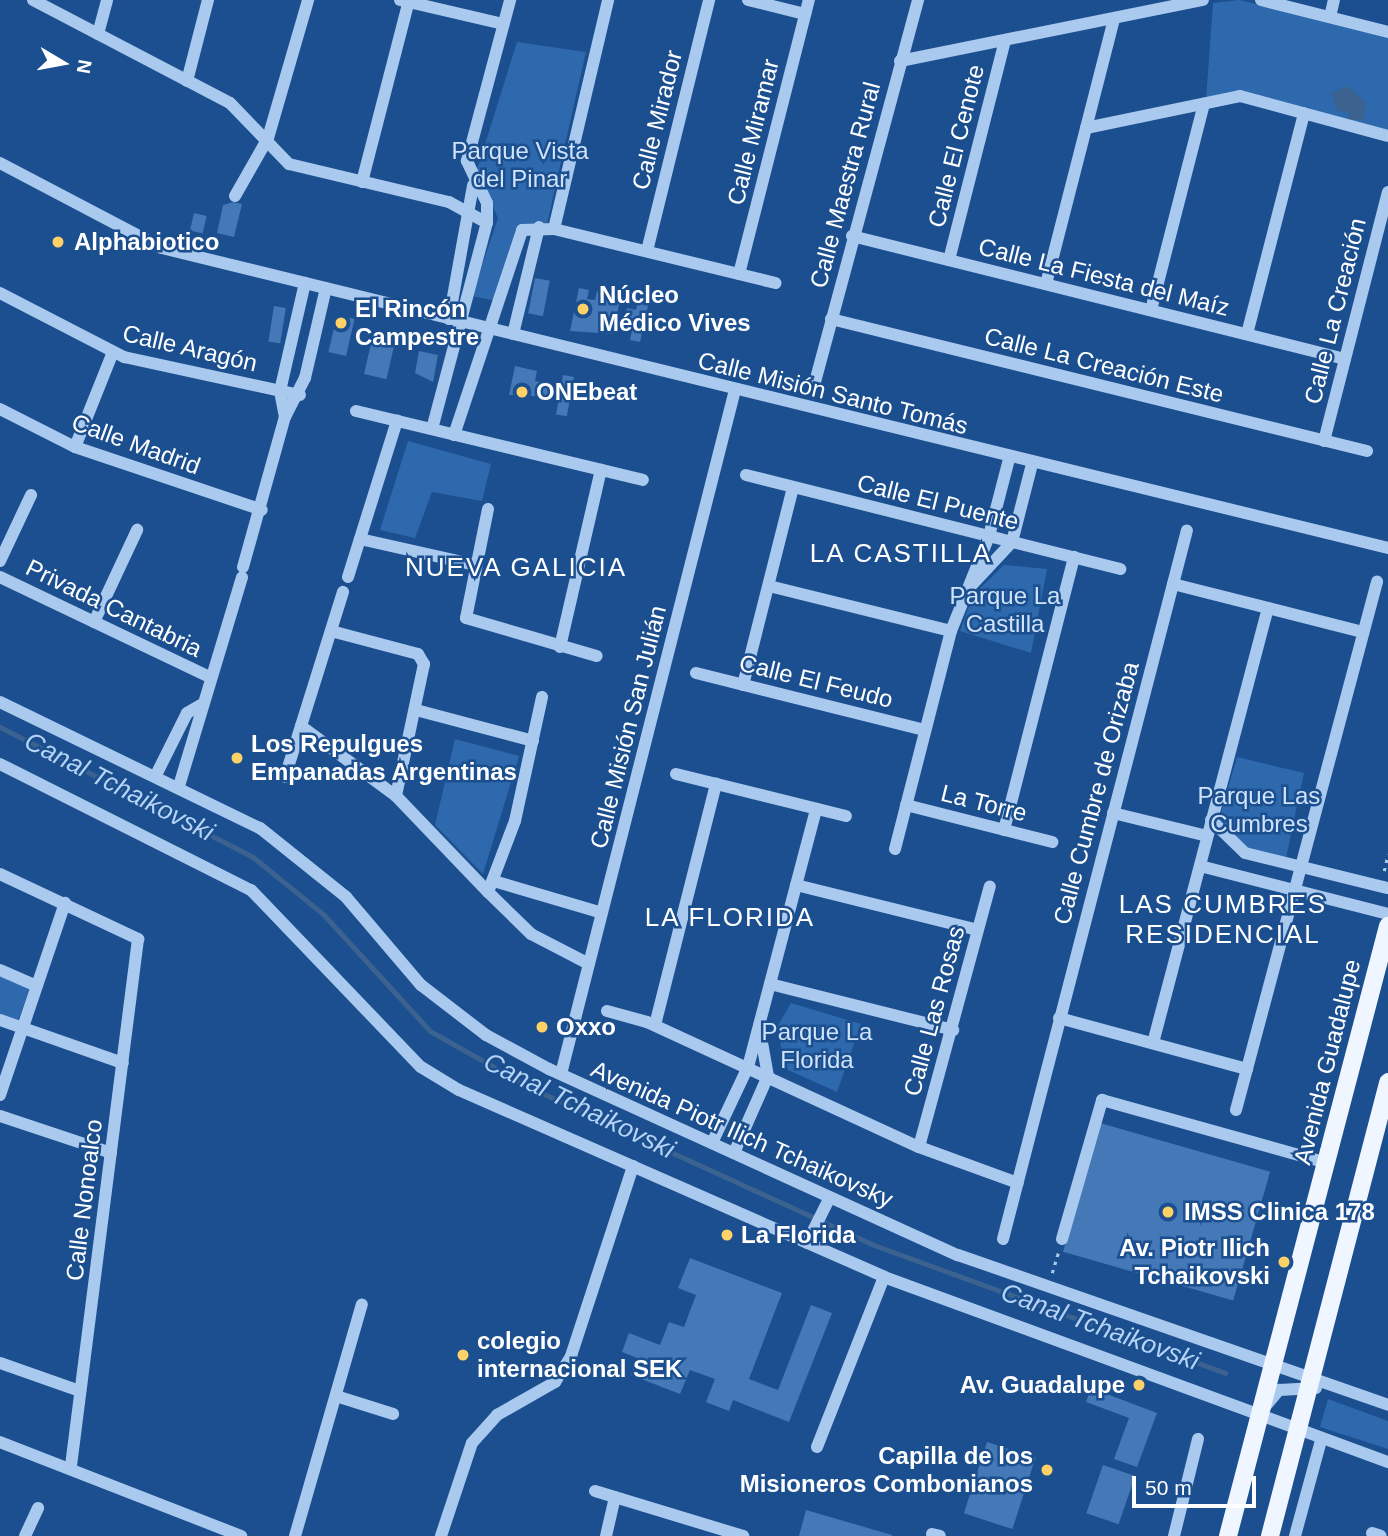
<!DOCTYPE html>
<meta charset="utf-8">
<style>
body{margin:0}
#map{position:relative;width:1388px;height:1536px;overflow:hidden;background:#1b4f8f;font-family:Arial,sans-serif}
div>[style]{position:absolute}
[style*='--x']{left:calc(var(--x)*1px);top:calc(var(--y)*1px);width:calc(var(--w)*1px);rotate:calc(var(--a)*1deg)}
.green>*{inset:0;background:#2e69ad}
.water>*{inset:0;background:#3c6290}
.stream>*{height:5px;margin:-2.5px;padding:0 2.5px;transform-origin:2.5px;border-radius:2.5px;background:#3c6290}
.building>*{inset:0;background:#4478b7;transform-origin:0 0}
.path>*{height:2.5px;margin-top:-1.25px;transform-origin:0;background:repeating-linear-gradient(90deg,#a9c9ee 0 3.5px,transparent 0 8.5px)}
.minor>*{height:12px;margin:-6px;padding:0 6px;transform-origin:6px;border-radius:6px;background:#a9c9ee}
.major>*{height:18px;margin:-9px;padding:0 9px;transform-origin:9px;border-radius:9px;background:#f0f6ff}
.dots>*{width:19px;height:19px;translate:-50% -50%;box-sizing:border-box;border:4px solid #1b4f8f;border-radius:50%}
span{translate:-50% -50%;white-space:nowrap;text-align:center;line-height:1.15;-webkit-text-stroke:5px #1b4f8f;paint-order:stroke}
.street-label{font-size:24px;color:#fff}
.park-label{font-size:24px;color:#cfe3fa}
.poi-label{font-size:24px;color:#fff;font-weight:700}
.left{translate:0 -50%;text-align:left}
.right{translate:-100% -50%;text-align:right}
.neighbourhood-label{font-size:26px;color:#fff;letter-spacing:2px}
.water-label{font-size:26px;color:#b5d3f5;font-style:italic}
.north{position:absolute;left:28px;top:28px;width:70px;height:70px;-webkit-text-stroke:5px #1b4f8f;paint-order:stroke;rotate:100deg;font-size:19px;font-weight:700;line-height:28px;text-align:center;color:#fff}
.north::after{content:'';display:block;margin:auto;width:24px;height:32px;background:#fff;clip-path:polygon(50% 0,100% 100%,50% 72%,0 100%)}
.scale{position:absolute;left:1132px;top:1476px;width:124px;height:32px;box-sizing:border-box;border:4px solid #fff;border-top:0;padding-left:9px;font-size:21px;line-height:24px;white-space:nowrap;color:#fff;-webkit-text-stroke:5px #1b4f8f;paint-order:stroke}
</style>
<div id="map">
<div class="green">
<i style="clip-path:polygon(1239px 0,1388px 35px,1388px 130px,1259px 98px,1206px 100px,1213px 3px)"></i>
<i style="clip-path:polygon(517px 42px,586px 52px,547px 224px,531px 226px,496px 301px,472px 296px,498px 218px,477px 170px)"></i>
<i style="clip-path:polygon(408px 441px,491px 464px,482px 501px,432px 492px,415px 538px,380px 530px)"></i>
<i style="clip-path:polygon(1004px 565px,1047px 569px,1031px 653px,960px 631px,973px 595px)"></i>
<i style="clip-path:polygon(455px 739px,519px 756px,483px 874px,435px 825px)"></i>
<i style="clip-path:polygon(1237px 757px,1304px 773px,1286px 858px,1246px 850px,1219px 819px)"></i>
<i style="clip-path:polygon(0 975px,30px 987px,18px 1021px,0 1014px)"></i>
<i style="clip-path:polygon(791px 1003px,861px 1024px,837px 1092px,788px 1070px,776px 1029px)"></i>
<i style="clip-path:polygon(1328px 1399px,1388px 1421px,1388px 1449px,1320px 1427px)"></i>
</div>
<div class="water">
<i style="clip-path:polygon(1347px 86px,1366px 103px,1363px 120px,1347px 120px,1349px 113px,1337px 110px,1331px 93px)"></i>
</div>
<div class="stream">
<i style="--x:0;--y:727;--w:284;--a:27.2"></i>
<i style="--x:253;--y:857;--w:92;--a:39.2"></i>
<i style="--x:324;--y:915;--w:157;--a:47.6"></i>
<i style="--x:430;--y:1031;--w:116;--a:29.4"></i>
<i style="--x:531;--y:1088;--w:374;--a:24.6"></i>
<i style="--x:871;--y:1244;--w:377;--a:20"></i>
</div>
<div class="building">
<i style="clip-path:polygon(233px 202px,242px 204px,234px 237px,217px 233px,223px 205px)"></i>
<i style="left:194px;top:213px;width:13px;height:18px;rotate:13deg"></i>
<i style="left:535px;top:278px;width:15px;height:36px;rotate:11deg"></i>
<i style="clip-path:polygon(579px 288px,589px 290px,587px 299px,595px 300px,597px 291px,610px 294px,608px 301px,620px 300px,613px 334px,570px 331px)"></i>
<i style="clip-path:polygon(639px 298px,649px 301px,640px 342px,630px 340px,632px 330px,622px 331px,627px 308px,636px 310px)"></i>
<i style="left:274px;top:306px;width:12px;height:36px;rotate:9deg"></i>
<i style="left:337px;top:315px;width:18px;height:38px;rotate:13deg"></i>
<i style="left:373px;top:335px;width:23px;height:40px;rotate:13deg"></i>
<i style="clip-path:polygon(419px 351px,438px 355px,433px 382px,415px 373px)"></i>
<i style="clip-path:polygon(515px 366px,537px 371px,535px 381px,558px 386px,556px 397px,509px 395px)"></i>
<i style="left:563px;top:375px;width:11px;height:40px;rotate:10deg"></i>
<i style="left:1100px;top:1123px;width:177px;height:134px;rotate:16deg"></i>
<i style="clip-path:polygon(690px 1258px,782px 1293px,749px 1379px,778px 1390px,811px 1305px,832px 1313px,789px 1422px,733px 1400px,729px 1411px,706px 1402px,715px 1379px,690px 1370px,680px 1394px,631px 1375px,637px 1358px,622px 1352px,629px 1333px,660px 1345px,669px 1322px,684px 1327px,696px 1295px,678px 1288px)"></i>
<i style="clip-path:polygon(1091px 1388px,1157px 1413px,1137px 1467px,1114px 1459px,1129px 1418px,1086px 1402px)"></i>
<i style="left:987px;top:1442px;width:51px;height:75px;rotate:18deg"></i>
<i style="left:1103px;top:1465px;width:34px;height:51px;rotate:19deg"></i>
<i style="clip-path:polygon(806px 1510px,892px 1535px,892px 1536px,799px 1536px)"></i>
</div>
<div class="path">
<i style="--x:1384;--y:871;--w:17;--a:-77"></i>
<i style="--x:1052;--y:1273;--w:21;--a:-73"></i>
</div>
<div class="minor">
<i style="--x:33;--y:0;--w:222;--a:27.6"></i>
<i style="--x:230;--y:103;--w:85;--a:46"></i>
<i style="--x:289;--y:164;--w:164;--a:13.4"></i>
<i style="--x:449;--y:202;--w:43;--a:28.9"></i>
<i style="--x:400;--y:0;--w:106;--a:13.1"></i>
<i style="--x:748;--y:0;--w:59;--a:13.8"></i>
<i style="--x:1261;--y:0;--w:131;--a:14.1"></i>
<i style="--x:1330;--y:17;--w:17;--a:-77"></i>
<i style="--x:98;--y:34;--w:35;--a:-75"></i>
<i style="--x:900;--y:61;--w:309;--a:-11.4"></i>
<i style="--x:187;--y:81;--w:84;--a:-75.5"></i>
<i style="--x:1086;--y:128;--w:157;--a:-11.7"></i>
<i style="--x:1240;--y:96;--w:153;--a:15.1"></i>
<i style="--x:0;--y:163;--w:183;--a:27.7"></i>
<i style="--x:162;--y:248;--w:1262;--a:13.75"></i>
<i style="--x:362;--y:182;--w:188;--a:-75.5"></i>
<i style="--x:235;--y:196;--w:67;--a:-60.4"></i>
<i style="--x:268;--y:138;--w:144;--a:-73.8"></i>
<i style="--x:554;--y:229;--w:235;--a:-76.7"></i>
<i style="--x:852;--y:236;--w:508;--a:14.01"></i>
<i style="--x:647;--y:251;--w:259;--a:-76.1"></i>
<i style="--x:949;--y:260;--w:226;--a:-75.7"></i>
<i style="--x:739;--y:274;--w:283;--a:-75.7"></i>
<i style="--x:1046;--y:284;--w:274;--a:-75.6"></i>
<i style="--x:0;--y:293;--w:140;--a:27.3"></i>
<i style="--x:124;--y:357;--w:180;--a:12.2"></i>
<i style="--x:1151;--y:310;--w:213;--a:-75.6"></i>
<i style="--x:449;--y:319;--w:136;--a:-79.8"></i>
<i style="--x:831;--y:319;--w:552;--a:13.83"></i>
<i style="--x:513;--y:334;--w:110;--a:-76.3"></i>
<i style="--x:1247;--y:334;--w:228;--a:-75.5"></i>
<i style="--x:815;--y:382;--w:396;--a:-74.9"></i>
<i style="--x:0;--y:409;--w:84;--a:26.9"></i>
<i style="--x:75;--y:447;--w:197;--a:18.6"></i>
<i style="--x:356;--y:411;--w:295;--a:13.5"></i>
<i style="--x:285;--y:417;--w:26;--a:-101"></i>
<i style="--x:280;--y:391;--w:111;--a:-77"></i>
<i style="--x:432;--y:429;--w:213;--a:-75.1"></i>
<i style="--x:487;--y:223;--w:20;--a:-90"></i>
<i style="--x:487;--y:203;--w:47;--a:-115.5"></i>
<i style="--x:467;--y:161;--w:167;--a:-75"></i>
<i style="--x:454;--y:435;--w:216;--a:-71.6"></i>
<i style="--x:522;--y:230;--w:32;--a:-2"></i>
<i style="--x:554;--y:229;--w:228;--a:13.7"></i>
<i style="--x:1324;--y:441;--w:257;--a:-75.6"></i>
<i style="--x:75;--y:447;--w:102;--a:-68.2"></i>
<i style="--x:746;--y:475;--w:386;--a:14.1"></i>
<i style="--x:488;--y:509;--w:111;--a:101.4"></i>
<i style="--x:466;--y:618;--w:136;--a:16.2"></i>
<i style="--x:360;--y:539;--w:118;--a:12.7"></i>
<i style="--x:0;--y:561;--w:73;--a:-64.8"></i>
<i style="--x:243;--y:567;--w:156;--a:-74.4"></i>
<i style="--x:285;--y:417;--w:44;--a:-62.9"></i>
<i style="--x:305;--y:378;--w:92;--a:-76.9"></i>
<i style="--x:0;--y:577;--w:233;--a:25.5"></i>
<i style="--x:348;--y:577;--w:164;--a:-72.6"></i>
<i style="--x:1173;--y:584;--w:196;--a:14.2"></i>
<i style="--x:769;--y:586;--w:187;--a:13.9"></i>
<i style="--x:969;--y:588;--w:63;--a:-46.9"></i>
<i style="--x:1012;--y:542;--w:81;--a:-75.6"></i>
<i style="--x:94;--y:622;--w:102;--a:-64.9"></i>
<i style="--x:331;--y:631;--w:90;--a:14.8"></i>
<i style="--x:418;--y:654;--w:12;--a:59"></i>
<i style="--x:424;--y:664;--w:135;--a:102"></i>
<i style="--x:560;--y:647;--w:182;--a:-77"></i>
<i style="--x:696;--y:673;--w:236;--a:14"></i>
<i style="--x:743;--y:685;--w:204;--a:-75.8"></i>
<i style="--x:0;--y:702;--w:289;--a:25.9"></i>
<i style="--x:260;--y:828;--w:110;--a:38.7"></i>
<i style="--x:346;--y:897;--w:116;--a:49.6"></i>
<i style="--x:421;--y:985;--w:82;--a:37.6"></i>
<i style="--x:486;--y:1035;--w:72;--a:28.4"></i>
<i style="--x:549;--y:1069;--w:449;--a:24.5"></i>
<i style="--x:958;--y:1255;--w:455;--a:19.2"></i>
<i style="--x:416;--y:710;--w:121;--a:14.8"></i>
<i style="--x:301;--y:726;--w:118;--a:36.4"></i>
<i style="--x:396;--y:796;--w:133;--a:46.2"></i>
<i style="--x:488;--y:892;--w:76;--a:-69.2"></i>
<i style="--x:515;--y:821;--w:127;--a:-77.7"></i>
<i style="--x:0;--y:764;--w:281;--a:26.7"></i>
<i style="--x:251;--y:890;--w:245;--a:46.2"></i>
<i style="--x:421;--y:1067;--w:44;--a:31.2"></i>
<i style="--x:459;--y:1090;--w:464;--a:23.7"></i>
<i style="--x:884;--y:1277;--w:537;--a:20.16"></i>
<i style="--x:676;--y:774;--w:175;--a:13.9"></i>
<i style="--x:156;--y:775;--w:69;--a:-63.4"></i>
<i style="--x:187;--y:713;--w:16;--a:-30"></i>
<i style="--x:285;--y:777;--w:194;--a:-72.6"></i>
<i style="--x:179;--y:786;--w:218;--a:-73.2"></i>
<i style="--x:906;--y:805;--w:151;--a:14.2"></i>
<i style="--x:1113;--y:813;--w:97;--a:13.7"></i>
<i style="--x:1211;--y:820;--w:47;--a:44.1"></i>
<i style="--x:1245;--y:853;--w:147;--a:13.8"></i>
<i style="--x:1004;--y:830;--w:282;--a:-75.6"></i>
<i style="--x:895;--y:849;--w:225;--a:-75.6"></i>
<i style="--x:951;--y:631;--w:102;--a:-68.2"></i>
<i style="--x:989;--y:536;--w:80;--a:-75.4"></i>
<i style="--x:1200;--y:866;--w:194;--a:14.3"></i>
<i style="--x:0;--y:874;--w:153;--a:25.2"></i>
<i style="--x:138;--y:939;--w:531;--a:97.25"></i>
<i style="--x:497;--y:882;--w:109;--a:16.4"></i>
<i style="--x:796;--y:885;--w:187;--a:13.9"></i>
<i style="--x:488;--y:892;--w:60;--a:44.3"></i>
<i style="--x:531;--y:934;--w:65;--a:27.3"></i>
<i style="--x:0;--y:970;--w:40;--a:23.4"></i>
<i style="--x:770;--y:984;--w:189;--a:14.1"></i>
<i style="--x:607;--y:1011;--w:41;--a:15.4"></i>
<i style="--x:647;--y:1022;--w:299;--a:24.7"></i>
<i style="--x:919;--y:1147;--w:105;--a:20"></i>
<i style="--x:1059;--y:1018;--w:195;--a:15.2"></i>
<i style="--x:0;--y:1020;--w:130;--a:19.3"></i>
<i style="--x:655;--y:1025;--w:249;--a:-75.8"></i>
<i style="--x:1153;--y:1043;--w:450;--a:-75.2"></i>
<i style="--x:561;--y:1074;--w:706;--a:-75.73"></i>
<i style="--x:0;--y:1095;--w:203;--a:-71.3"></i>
<i style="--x:1236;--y:1110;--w:547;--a:-75.05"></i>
<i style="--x:0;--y:1116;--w:117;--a:18.4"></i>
<i style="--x:712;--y:1143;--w:84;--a:-64.7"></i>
<i style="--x:748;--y:1067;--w:267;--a:-75.2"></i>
<i style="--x:919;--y:1147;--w:270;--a:-74.8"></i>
<i style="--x:734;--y:1153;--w:84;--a:-66.2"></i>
<i style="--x:768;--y:1076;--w:51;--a:-100.2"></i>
<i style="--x:1003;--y:1239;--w:732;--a:-75.45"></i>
<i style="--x:1062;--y:1239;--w:145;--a:-73.9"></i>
<i style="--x:1102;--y:1100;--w:234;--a:15.6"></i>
<i style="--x:807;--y:1243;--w:51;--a:-63.4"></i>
<i style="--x:0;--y:1363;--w:85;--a:19.3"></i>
<i style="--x:336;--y:1396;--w:60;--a:17.5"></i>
<i style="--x:1263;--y:1409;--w:25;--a:-50"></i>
<i style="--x:1279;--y:1390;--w:37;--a:-3"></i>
<i style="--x:0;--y:1442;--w:259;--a:21.3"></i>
<i style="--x:817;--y:1447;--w:183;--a:-68.5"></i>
<i style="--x:595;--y:1491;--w:155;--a:16.9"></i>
<i style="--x:1372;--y:1533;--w:9;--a:18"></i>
<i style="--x:932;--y:1534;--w:8;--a:14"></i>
<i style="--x:25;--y:1536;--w:31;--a:-65"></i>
<i style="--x:295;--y:1536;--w:241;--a:-73.9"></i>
<i style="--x:441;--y:1536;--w:98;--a:-71.6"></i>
<i style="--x:472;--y:1443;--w:38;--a:-48"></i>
<i style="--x:497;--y:1415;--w:67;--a:-29.6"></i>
<i style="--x:555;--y:1382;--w:31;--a:-58"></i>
<i style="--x:571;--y:1356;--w:200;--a:-71.9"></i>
<i style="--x:606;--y:1536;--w:40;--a:-77"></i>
<i style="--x:1174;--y:1536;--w:100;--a:-76.1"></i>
<i style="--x:1295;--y:1536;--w:99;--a:-74.8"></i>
</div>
<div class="major">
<i style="--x:1228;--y:1536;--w:631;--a:-75.3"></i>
<i style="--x:1270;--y:1536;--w:469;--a:-75.4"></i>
</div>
<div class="dots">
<i style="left:58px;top:242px;background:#ffd166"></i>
<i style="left:583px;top:309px;background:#ffd166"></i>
<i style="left:341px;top:323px;background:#ffd166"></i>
<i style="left:522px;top:392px;background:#ffd166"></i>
<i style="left:237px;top:758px;background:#ffd166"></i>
<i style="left:542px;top:1027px;background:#ffd166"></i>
<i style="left:1168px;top:1212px;background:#ffd166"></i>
<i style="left:727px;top:1235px;background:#ffd166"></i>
<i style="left:1284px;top:1262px;background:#ffd166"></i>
<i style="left:463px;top:1355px;background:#ffd166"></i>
<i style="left:1139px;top:1385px;background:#ffd166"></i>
<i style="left:1047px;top:1470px;background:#ffd166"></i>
</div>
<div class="street-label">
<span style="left:657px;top:120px;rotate:-76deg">Calle Mirador</span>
<span style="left:753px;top:132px;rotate:-76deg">Calle Miramar</span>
<span style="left:956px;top:146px;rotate:-76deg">Calle El Cenote</span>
<span style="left:845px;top:185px;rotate:-75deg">Calle Maestra Rural</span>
<span style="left:1104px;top:277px;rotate:14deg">Calle La Fiesta del Maíz</span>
<span style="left:1335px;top:311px;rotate:-76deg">Calle La Creación</span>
<span style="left:190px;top:348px;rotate:13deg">Calle Aragón</span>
<span style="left:1104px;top:365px;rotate:14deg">Calle La Creación Este</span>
<span style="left:833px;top:393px;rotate:14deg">Calle Misión Santo Tomás</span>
<span style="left:136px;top:444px;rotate:20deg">Calle Madrid</span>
<span style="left:938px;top:502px;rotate:14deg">Calle El Puente</span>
<span style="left:114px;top:608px;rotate:26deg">Privada Cantabria</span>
<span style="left:816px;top:681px;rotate:14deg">Calle El Feudo</span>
<span style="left:628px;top:727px;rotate:-76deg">Calle Misión San Julián</span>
<span style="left:1096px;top:793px;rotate:-75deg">Calle Cumbre de Orizaba</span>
<span style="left:984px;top:803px;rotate:14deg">La Torre</span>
<span style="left:934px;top:1011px;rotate:-75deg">Calle Las Rosas</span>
<span style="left:1327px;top:1062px;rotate:-76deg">Avenida Guadalupe</span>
<span style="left:742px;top:1134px;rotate:24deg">Avenida Piotr Ilich Tchaikovsky</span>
<span style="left:84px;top:1200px;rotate:-83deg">Calle Nonoalco</span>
</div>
<div class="park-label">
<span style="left:520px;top:165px">Parque Vista<br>del Pinar</span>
<span style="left:1005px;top:610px">Parque La<br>Castilla</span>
<span style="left:1259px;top:810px">Parque Las<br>Cumbres</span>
<span style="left:817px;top:1046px">Parque La<br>Florida</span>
</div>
<div class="poi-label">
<span class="left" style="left:74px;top:242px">Alphabiotico</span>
<span class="left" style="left:599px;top:309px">Núcleo<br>Médico Vives</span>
<span class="left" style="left:355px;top:323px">El Rincón<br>Campestre</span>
<span class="left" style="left:536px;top:392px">ONEbeat</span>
<span class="left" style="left:251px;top:758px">Los Repulgues<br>Empanadas Argentinas</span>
<span class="left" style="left:556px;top:1027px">Oxxo</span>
<span class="left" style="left:1184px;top:1212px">IMSS Clinica 178</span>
<span class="left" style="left:741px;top:1235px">La Florida</span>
<span class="right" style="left:1270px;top:1262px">Av. Piotr Ilich<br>Tchaikovski</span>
<span class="left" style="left:477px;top:1355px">colegio<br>internacional SEK</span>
<span class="right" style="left:1125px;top:1385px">Av. Guadalupe</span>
<span class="right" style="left:1033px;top:1470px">Capilla de los<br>Misioneros Combonianos</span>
</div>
<div class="neighbourhood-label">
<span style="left:901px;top:554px">LA CASTILLA</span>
<span style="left:516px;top:568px">NUEVA GALICIA</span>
<span style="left:1223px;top:920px">LAS CUMBRES<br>RESIDENCIAL</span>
<span style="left:730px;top:918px">LA FLORIDA</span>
</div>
<div class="water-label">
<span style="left:119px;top:787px;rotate:27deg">Canal Tchaikovski</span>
<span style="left:579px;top:1106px;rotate:26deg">Canal Tchaikovski</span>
<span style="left:1100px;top:1327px;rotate:20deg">Canal Tchaikovski</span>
</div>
<div class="north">N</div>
<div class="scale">50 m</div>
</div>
